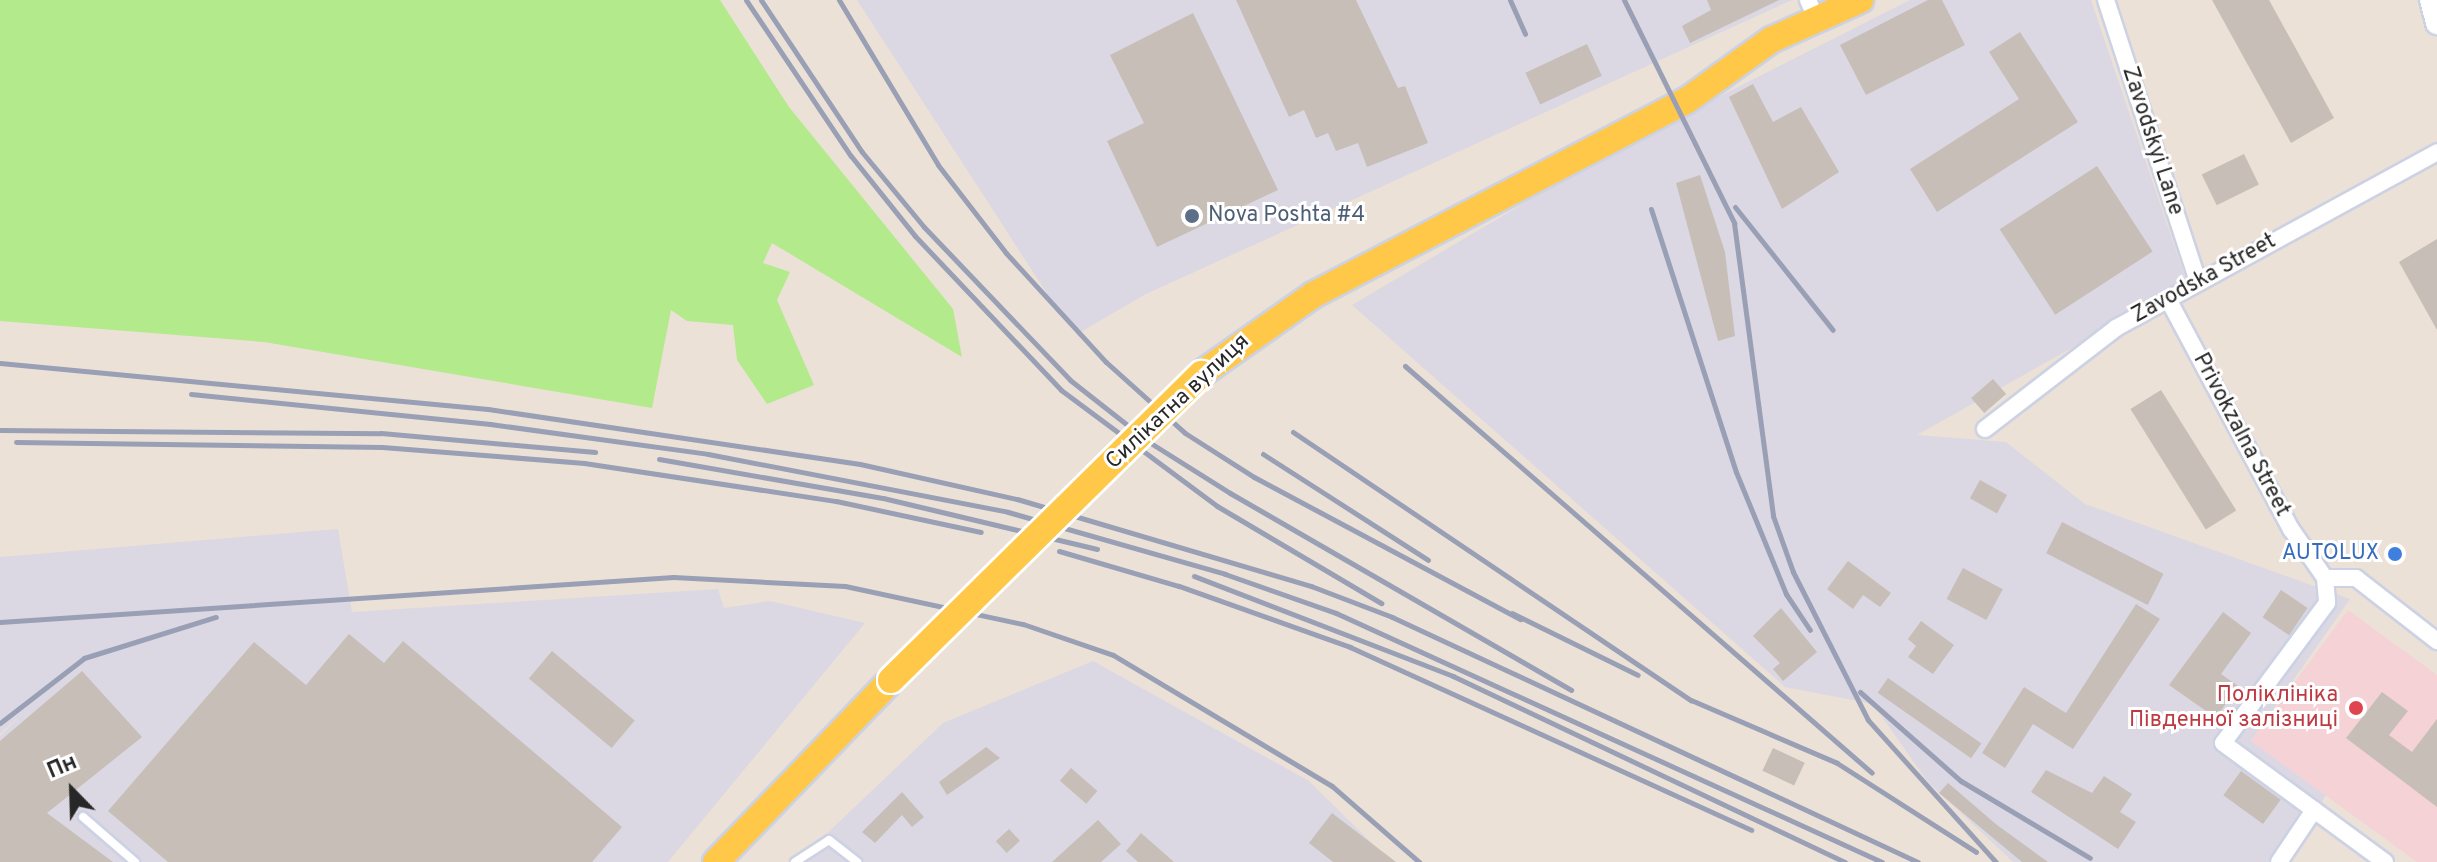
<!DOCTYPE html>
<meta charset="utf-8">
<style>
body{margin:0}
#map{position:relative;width:2437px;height:862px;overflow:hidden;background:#ece1d6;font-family:Overpass,sans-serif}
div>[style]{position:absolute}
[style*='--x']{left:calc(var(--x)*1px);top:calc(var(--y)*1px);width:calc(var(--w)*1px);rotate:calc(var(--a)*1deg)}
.industrial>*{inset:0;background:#dbd8e3}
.medical>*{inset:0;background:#f5d2d6}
.green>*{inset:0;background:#b2ea8c}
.building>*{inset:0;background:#c7beb7;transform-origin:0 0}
.roads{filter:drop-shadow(2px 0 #ccd2e3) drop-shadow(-2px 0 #ccd2e3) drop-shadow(0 2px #ccd2e3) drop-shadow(0 -2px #ccd2e3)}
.service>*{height:8px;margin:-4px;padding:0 4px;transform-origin:4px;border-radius:4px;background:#fff}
.minor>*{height:16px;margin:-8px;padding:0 8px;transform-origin:8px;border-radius:8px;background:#fff}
.secondary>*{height:22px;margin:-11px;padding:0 11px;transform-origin:11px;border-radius:11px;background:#fff}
.primary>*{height:26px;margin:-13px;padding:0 13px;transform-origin:13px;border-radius:13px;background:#ffc848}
.rail>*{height:5px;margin:-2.5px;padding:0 2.5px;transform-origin:2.5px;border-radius:2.5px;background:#999fb4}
.bridges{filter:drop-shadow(2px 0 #fff) drop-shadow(-2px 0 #fff) drop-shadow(0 2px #fff) drop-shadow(0 -2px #fff)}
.primary-bridge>*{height:26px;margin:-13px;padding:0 13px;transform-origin:13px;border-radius:13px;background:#ffc848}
.dots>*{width:22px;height:22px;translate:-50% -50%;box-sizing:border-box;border:4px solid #fff;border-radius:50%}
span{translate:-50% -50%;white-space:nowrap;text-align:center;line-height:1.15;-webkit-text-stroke:6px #fff;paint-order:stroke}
.street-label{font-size:22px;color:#272727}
.service-label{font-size:22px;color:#4e5e75}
.left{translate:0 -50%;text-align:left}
.shop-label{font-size:22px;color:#366cbe}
.right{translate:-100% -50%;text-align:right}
.health-label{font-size:22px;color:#be3a42}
.north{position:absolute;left:32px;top:750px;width:80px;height:80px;-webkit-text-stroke:6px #fff;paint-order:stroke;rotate:337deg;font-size:22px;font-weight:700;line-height:32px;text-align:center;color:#272727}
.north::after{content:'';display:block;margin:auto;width:28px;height:36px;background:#272727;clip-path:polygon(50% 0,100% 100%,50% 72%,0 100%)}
</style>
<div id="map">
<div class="industrial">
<i style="clip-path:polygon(857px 0,1792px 0,1146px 294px,1079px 333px,1055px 306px)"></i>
<i style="clip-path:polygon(1910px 0,2091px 0,2187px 283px,1917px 435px,2006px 442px,2085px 504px,2350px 599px,2251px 741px,2326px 795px,2282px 862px,2013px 862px,1927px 781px,1873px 704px,1785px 687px,1352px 305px,1619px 147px)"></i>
<i style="clip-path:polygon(338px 529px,352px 612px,718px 589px,724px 608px,770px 601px,865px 623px,668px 862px,0 862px,0 736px,23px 713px,0 734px,0 557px)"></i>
<i style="clip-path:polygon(1093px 661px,1309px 781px,1391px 862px,797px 862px,943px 723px)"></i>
</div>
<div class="medical">
<i style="clip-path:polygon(2348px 610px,2437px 675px,2437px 862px,2417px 862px,2251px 741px)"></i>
</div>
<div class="green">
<i style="clip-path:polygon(0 0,720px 0,789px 107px,953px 309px,962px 357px,772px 243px,763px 263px,790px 272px,777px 300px,814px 385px,767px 404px,737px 360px,733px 325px,687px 321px,671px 310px,652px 408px,264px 342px,0 321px)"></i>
</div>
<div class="building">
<i style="clip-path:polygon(1236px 0,1356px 0,1398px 88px,1405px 86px,1428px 143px,1367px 167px,1358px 143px,1336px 151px,1328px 133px,1316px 138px,1304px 110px,1289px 117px)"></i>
<i style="clip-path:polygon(1707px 0,1779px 0,1690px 43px,1682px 26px,1711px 10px)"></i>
<i style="clip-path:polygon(1928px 0,1942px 0,1965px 45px,1866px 95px,1840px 45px)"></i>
<i style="clip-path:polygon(2212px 0,2269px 0,2334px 118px,2291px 143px)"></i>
<i style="clip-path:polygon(1193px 13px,1278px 190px,1157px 247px,1107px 141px,1144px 123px,1110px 55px)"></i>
<i style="clip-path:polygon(2020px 32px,2078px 122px,1937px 212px,1910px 169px,2019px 99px,1989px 52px)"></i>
<i style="left:1587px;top:44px;width:35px;height:68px;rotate:65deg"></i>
<i style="clip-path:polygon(1753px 84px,1773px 122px,1801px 107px,1839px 172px,1782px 209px,1729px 97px)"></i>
<i style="left:2244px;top:154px;width:34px;height:47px;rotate:64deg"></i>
<i style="left:2097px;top:166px;width:102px;height:116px;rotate:57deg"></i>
<i style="clip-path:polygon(1700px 175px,1725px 252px,1735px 336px,1718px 341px,1676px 183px)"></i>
<i style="clip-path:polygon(2437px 239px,2437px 330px,2399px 262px)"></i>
<i style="left:1993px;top:379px;width:20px;height:29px;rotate:49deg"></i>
<i style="left:2161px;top:390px;width:142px;height:36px;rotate:58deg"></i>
<i style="left:1980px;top:480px;width:31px;height:21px;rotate:29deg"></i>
<i style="left:2062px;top:522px;width:114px;height:35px;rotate:27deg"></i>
<i style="clip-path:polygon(1848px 561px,1891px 593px,1880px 607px,1863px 595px,1853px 609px,1827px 589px)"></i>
<i style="left:1963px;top:568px;width:45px;height:35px;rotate:28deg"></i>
<i style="left:2281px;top:590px;width:32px;height:33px;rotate:34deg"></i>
<i style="clip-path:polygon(2136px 604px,2160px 619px,2073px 749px,2033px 724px,2005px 768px,1982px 753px,2024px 687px,2066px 713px)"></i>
<i style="clip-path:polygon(1781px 608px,1817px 652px,1783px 681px,1773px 669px,1780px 663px,1753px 636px)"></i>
<i style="clip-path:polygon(2223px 612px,2251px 633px,2221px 674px,2238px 686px,2216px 718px,2169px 685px)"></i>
<i style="clip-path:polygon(1921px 621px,1954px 645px,1933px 674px,1908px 657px,1916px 646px,1908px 639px)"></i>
<i style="clip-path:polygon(349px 634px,384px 663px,403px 641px,622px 827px,592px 862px,168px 862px,108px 811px,254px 642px,306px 685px)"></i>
<i style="left:552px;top:651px;width:108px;height:36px;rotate:40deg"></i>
<i style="clip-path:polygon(82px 671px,142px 737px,47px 813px,113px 862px,0 862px,0 741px)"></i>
<i style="left:1888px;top:678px;width:114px;height:18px;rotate:35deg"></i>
<i style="clip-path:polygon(2382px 692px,2408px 711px,2389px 735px,2412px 752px,2437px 719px,2437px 807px,2346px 738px)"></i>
<i style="clip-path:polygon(986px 747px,1000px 758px,947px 795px,939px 782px)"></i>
<i style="left:1773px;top:748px;width:35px;height:25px;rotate:25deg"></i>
<i style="left:1071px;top:768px;width:35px;height:17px;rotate:41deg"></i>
<i style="clip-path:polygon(2046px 770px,2092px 793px,2104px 776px,2132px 794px,2120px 812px,2136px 822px,2118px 849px,2031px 792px)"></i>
<i style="left:2241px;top:771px;width:49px;height:30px;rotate:36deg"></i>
<i style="clip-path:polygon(1948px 783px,1997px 825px,2048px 862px,2022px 862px,1939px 793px)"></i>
<i style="clip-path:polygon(902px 792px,924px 817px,912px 827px,902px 815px,875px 843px,862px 832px)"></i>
<i style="clip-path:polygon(1332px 813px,1396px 862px,1333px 862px,1309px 843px)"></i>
<i style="clip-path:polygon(1098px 820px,1121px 844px,1101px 862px,1052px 862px)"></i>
<i style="left:1009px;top:829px;width:16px;height:18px;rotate:47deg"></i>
<i style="clip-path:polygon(1141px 833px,1174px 862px,1138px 862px,1126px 851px)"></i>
</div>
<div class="roads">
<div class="service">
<i style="--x:83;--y:817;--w:69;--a:40.9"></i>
<i style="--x:795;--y:862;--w:40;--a:-32.9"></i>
<i style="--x:829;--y:840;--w:36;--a:38"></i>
</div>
<div class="minor">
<i style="--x:1808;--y:0;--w:22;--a:66"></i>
<i style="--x:2106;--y:0;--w:297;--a:71.9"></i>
<i style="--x:2168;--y:299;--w:261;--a:61.9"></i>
<i style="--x:2291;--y:529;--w:60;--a:55.2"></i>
<i style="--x:1985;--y:429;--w:165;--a:-37.6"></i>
<i style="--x:2116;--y:328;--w:366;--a:-28.7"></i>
<i style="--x:2325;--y:578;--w:25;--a:85"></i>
<i style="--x:2327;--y:603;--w:174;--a:126.6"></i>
<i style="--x:2223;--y:743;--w:201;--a:36.3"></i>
<i style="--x:2325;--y:578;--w:31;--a:0"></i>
<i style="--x:2356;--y:578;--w:103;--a:37.9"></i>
<i style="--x:2279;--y:862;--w:63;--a:-56.1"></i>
</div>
<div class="secondary">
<i style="--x:2431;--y:0;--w:24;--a:75"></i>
</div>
<div class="primary">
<i style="--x:1201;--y:374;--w:137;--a:-35.2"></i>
<i style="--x:1313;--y:295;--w:420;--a:-27.5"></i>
<i style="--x:1686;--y:101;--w:105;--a:-35.7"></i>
<i style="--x:1771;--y:40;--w:98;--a:-24.2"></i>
<i style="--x:716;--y:862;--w:252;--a:-46.1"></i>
</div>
</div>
<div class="rail">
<i style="--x:746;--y:0;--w:188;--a:56.1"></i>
<i style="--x:851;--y:156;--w:102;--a:51.3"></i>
<i style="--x:915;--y:236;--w:212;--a:46.5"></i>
<i style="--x:1061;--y:390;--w:194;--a:36.6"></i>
<i style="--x:1217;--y:506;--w:191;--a:30.6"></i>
<i style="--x:761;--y:0;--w:182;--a:56.4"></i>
<i style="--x:862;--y:152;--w:97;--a:50.4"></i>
<i style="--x:924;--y:227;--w:211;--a:46.3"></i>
<i style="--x:1070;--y:380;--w:100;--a:38.1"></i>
<i style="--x:1149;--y:442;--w:96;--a:32.2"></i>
<i style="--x:1230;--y:493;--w:394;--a:30"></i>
<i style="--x:839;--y:0;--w:192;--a:59"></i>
<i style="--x:938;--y:165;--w:111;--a:52.3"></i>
<i style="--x:1006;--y:253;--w:148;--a:47.5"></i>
<i style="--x:1106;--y:362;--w:106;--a:41.9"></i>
<i style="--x:1185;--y:433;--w:82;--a:32.5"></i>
<i style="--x:1254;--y:477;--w:302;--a:28.1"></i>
<i style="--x:1510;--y:0;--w:37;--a:66"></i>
<i style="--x:1624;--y:0;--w:249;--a:63.7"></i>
<i style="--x:1734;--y:223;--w:296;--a:82.4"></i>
<i style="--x:1773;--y:516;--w:59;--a:70.3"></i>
<i style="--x:1793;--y:572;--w:166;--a:63.1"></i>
<i style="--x:1868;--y:720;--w:191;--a:48"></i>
<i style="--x:1735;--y:207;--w:157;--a:51.5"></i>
<i style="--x:1651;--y:209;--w:276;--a:72.1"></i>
<i style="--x:1736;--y:472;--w:132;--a:67.7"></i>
<i style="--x:1786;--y:594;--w:43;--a:56.3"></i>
<i style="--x:0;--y:363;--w:490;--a:5.4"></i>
<i style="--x:488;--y:409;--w:376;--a:8.4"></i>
<i style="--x:860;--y:464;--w:161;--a:12.6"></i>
<i style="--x:1017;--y:499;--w:307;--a:16.5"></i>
<i style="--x:1311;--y:586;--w:87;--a:20.9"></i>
<i style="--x:1392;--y:617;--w:580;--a:24.98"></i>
<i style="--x:1405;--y:366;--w:619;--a:41.07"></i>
<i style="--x:191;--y:394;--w:301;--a:5.7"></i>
<i style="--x:490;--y:424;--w:220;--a:7.8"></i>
<i style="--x:708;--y:454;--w:306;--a:10.9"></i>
<i style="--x:1008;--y:512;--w:226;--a:15.9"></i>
<i style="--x:1225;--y:574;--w:118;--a:19.4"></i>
<i style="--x:1336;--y:613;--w:600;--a:24.52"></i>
<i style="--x:0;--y:430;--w:381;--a:0.5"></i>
<i style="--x:381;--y:433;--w:215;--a:5.1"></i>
<i style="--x:1293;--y:432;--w:480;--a:34"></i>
<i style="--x:1691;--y:700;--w:159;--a:23.3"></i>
<i style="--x:1837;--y:763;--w:165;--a:32.6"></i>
<i style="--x:16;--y:442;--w:366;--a:0.8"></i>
<i style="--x:382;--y:447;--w:203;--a:4.5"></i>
<i style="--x:584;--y:463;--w:255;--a:8.6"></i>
<i style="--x:836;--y:501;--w:148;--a:12.1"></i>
<i style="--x:1263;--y:454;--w:196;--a:32.7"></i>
<i style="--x:659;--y:459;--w:227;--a:9.9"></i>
<i style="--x:883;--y:498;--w:220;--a:13.4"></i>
<i style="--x:1059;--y:551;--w:125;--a:16.3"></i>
<i style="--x:1179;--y:586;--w:182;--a:19.6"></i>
<i style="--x:1350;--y:647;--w:441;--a:24.5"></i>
<i style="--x:1194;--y:576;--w:278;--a:21.1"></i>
<i style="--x:1453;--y:676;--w:434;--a:25.4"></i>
<i style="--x:1512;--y:613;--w:140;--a:26.2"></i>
<i style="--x:0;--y:622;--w:675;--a:-3.83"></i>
<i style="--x:673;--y:577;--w:172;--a:3"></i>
<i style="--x:845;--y:586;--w:182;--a:12.1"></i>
<i style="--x:1023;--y:624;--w:95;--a:19"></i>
<i style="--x:1113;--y:655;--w:255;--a:30.9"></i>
<i style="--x:1332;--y:786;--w:116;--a:41.1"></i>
<i style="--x:1860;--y:692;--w:135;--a:41.4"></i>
<i style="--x:1961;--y:781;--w:150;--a:30.8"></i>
<i style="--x:0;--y:723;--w:106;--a:-37.7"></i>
<i style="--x:84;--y:658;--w:138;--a:-17.3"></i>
</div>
<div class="bridges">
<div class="primary-bridge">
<i style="--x:891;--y:680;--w:436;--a:-44.6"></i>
</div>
</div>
<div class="dots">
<i style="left:1192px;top:216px;background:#5c6f8a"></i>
<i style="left:2395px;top:554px;background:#3f7fe0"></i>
<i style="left:2356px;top:708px;background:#e0444e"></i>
</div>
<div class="street-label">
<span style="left:2152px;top:141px;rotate:72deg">Zavodskyi Lane</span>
<span style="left:2204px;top:279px;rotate:-29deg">Zavodska Street</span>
<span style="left:1178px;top:402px;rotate:-43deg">Силікатна вулиця</span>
<span style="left:2241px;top:435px;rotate:62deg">Privokzalna Street</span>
</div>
<div class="service-label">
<span class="left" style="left:1208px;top:216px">Nova Poshta #4</span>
</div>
<div class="shop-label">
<span class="right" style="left:2379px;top:554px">AUTOLUX</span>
</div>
<div class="health-label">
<span class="right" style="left:2338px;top:708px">Поліклініка<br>Південної залізниці</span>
</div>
<div class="north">Пн</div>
</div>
